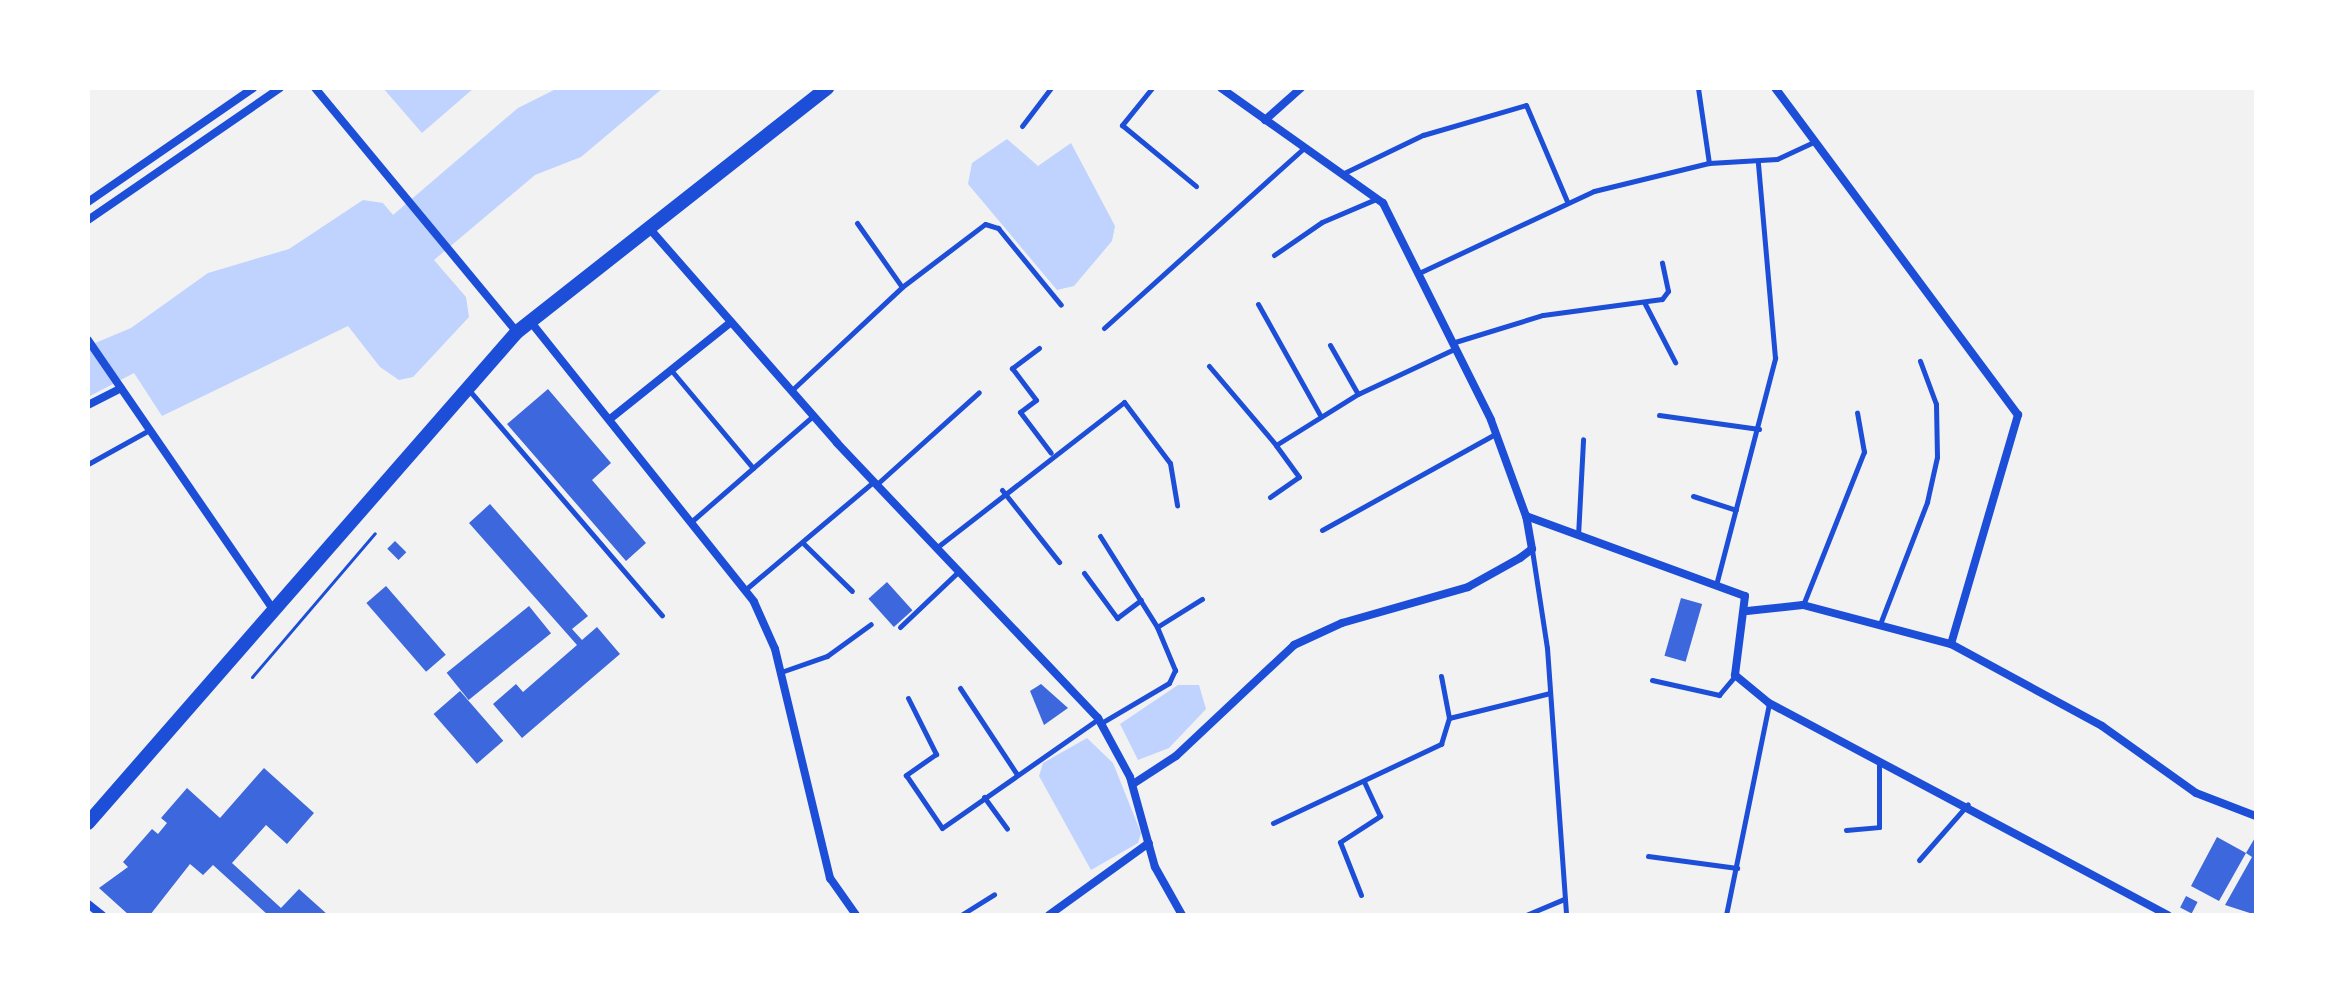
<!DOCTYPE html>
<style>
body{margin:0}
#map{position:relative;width:2344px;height:1003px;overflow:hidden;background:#f2f2f2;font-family:Overpass,sans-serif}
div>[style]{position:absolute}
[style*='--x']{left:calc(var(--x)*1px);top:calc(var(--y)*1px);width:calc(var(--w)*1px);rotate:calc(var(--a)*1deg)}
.water>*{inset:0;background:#bfd3fe}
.building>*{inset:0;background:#3d67dc;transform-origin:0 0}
.path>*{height:3px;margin:-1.5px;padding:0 1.5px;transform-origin:1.5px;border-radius:1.5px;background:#1d4ed8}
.service>*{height:5px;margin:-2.5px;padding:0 2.5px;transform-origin:2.5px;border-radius:2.5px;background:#1d4ed8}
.minor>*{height:8px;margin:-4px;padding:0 4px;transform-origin:4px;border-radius:4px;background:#1d4ed8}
.secondary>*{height:14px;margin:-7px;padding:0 7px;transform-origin:7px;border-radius:7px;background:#1d4ed8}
span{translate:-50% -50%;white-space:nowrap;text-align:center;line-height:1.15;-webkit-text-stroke:8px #fff;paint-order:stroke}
.frame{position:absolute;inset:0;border:90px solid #fff;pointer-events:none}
</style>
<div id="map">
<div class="water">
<i style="clip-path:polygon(383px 88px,474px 88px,422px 133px)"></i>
<i style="clip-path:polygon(558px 88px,663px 88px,581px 157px,535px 175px,434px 260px,466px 297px,469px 317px,413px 377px,399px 380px,380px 367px,348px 326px,162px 416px,134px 373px,88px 397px,88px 346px,131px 328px,208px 273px,289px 249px,363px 200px,383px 203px,393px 215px,518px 108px)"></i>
<i style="clip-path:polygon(1007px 139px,1038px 166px,1071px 143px,1115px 226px,1112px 241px,1074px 286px,1057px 290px,968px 184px,972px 163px)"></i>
<i style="clip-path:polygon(1178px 685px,1199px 685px,1206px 709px,1169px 748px,1138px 760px,1120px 724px)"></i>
<i style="clip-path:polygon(1087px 738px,1113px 763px,1141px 833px,1138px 843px,1091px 870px,1039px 776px,1043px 763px)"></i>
</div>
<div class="building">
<i style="clip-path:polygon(548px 389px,611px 463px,592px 480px,646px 543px,626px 561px,507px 424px)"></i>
<i style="clip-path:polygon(490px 504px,588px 616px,572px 629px,582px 640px,597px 627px,620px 654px,522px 738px,493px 704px,516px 684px,523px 692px,577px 645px,469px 523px)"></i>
<i style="left:395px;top:541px;width:16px;height:11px;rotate:45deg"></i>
<i style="left:887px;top:582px;width:38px;height:25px;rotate:48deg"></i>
<i style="left:386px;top:586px;width:91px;height:26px;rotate:49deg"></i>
<i style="left:1681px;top:598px;width:22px;height:60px;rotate:16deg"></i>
<i style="left:529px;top:606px;width:35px;height:106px;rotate:51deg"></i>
<i style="clip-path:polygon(1041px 684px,1068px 708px,1044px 725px,1030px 691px)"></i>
<i style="left:460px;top:691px;width:66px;height:35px;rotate:49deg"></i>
<i style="clip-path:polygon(264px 768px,314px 813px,287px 844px,266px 825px,232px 863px,281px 908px,299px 889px,328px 915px,268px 915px,213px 865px,203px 875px,190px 864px,150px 915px,129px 915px,99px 888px,128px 867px,123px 862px,152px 829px,158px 834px,167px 823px,161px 818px,187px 788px,220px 818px)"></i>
<i style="clip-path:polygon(2256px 836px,2256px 915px,2225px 905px,2252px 857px,2246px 853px,2219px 901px,2191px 886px,2217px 837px,2246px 853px)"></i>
<i style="left:2186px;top:896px;width:13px;height:13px;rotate:27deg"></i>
</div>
<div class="path">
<i style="--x:252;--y:677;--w:189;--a:-49.5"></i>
</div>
<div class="service">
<i style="--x:1152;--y:88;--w:48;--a:129"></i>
<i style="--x:1122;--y:125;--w:96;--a:39.5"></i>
<i style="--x:1698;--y:88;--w:76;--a:81.7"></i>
<i style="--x:1022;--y:126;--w:48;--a:-52.7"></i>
<i style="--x:1344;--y:173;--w:88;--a:-25.7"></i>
<i style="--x:1423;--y:135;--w:107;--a:-16.2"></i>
<i style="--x:1526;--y:105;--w:104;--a:66.9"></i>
<i style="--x:857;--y:223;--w:78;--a:54.9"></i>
<i style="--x:1274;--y:255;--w:58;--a:-34.5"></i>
<i style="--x:1322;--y:222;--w:59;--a:-23.1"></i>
<i style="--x:1421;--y:272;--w:191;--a:-25.1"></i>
<i style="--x:1594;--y:191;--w:118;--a:-13.7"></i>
<i style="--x:1709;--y:163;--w:68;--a:-3.4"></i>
<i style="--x:1777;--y:159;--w:38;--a:-25"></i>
<i style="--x:1644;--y:302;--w:68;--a:62.7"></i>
<i style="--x:1258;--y:304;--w:127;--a:60.8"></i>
<i style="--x:1104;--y:328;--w:269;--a:-42"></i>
<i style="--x:1455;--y:342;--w:92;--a:-17.1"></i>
<i style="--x:1543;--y:315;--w:120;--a:-7.7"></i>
<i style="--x:1662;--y:299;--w:10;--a:-53"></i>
<i style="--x:1668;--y:291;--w:29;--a:-102"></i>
<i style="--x:1330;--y:345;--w:56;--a:60.3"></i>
<i style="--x:1039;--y:348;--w:34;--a:143"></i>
<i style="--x:1012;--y:368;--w:40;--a:53"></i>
<i style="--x:1036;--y:400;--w:20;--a:143"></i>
<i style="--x:1020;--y:412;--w:51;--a:52.9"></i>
<i style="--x:1209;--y:366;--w:104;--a:49.7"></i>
<i style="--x:1276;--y:445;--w:97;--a:-31.9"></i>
<i style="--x:1358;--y:394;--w:108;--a:-25.1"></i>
<i style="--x:671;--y:370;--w:128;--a:50.1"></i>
<i style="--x:468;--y:389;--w:298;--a:49.4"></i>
<i style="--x:792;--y:390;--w:151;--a:-43.1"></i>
<i style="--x:902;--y:287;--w:104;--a:-37.2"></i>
<i style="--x:985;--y:224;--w:14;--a:17"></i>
<i style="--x:998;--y:228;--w:99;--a:50.7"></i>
<i style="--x:1659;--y:415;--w:101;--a:8"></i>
<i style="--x:88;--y:464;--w:70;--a:-29.1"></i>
<i style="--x:877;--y:484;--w:137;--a:-42"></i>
<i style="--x:1002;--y:490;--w:92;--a:51.6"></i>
<i style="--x:1693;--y:496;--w:45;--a:18"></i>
<i style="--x:1270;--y:497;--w:35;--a:-35"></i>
<i style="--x:1299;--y:477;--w:39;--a:-126"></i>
<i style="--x:692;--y:521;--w:160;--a:-41"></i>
<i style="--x:1322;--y:530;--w:198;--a:-29"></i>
<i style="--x:1100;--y:536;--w:107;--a:57.9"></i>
<i style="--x:1157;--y:627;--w:47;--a:67.3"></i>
<i style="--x:1175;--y:670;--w:14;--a:115"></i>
<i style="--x:1169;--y:683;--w:79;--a:149.5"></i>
<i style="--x:1578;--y:536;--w:97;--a:-87"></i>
<i style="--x:804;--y:544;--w:67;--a:44.4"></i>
<i style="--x:936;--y:548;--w:238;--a:-37.8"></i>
<i style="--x:1124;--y:402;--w:76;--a:53"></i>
<i style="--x:1170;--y:463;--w:43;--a:80.5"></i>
<i style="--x:1532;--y:550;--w:99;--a:81.3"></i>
<i style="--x:1547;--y:648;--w:268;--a:85.9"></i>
<i style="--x:1084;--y:573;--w:56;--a:53.7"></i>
<i style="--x:1117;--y:618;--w:30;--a:-37"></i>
<i style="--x:1716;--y:585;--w:235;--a:-75.4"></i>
<i style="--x:1775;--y:358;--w:196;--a:-95"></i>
<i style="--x:746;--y:589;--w:166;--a:-40.1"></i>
<i style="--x:1803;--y:605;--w:165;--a:-68.3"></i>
<i style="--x:1864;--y:452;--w:40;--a:-100"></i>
<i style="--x:1880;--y:624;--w:131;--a:-68.9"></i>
<i style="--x:1927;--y:502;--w:46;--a:-77.5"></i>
<i style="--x:1937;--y:457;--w:53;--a:-91.1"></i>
<i style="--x:1936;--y:404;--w:46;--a:-110.4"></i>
<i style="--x:900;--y:627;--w:80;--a:-43.5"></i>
<i style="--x:1157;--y:627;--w:53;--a:-31.9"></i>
<i style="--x:781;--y:672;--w:49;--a:-19.2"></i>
<i style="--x:827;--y:656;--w:54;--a:-36"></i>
<i style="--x:1441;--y:676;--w:43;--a:79.2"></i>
<i style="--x:1652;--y:680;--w:69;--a:12.6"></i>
<i style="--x:1719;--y:695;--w:25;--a:-50"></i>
<i style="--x:960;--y:688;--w:102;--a:56.6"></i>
<i style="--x:908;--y:698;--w:63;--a:63.4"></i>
<i style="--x:936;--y:754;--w:37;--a:145"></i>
<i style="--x:906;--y:775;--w:64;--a:55.8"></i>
<i style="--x:942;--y:828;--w:190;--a:-34.9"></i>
<i style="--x:984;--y:797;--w:39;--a:54"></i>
<i style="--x:1273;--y:823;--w:186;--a:-25.2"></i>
<i style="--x:1441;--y:744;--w:27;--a:-73"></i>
<i style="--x:1449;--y:718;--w:104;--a:-13.9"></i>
<i style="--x:1846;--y:830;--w:33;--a:-5"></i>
<i style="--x:1879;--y:827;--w:64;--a:-90"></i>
<i style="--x:1648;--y:856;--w:90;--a:7.7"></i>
<i style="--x:1919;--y:860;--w:74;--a:-48.8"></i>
<i style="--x:1361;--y:895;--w:57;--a:-111.6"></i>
<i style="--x:1340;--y:842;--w:48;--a:-33"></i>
<i style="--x:1380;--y:816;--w:38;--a:-115"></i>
<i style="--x:961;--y:915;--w:39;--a:-32"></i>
<i style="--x:1526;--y:915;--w:41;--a:-22.8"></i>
<i style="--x:1726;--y:915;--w:215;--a:-78.5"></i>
</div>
<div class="minor">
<i style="--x:315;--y:88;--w:317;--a:50.4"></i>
<i style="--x:1221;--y:88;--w:199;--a:35.4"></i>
<i style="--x:1383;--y:203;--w:242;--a:63.5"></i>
<i style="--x:1491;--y:420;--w:102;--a:70"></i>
<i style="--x:1526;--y:516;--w:233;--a:20.1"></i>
<i style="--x:1745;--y:596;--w:80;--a:97.2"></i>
<i style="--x:1735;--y:675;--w:44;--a:39.5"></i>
<i style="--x:1769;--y:703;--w:452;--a:28"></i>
<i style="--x:1265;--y:120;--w:48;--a:-41.6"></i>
<i style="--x:88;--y:202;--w:201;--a:-34.6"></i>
<i style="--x:88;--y:220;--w:233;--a:-34.5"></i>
<i style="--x:649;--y:228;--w:286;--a:48.8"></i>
<i style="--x:837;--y:443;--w:379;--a:46.5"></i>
<i style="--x:1098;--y:718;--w:67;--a:61.5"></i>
<i style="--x:1130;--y:777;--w:93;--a:74.5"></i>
<i style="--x:1155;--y:867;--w:55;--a:60.6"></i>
<i style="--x:530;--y:321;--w:359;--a:51.4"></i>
<i style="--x:754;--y:602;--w:51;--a:65.9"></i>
<i style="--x:775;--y:649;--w:236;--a:76.5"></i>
<i style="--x:830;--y:878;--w:45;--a:54.9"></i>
<i style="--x:88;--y:340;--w:326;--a:55.5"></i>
<i style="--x:88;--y:405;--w:37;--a:-27"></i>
<i style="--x:610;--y:419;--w:155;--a:-38.7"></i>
<i style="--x:1747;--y:611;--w:56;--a:-6.1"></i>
<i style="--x:1803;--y:605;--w:153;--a:14.8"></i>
<i style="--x:1951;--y:644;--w:239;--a:-73.7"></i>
<i style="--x:2018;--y:415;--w:407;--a:-126.6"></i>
<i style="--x:1951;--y:644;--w:172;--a:28.5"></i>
<i style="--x:2102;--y:726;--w:115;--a:35.5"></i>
<i style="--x:2196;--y:793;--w:64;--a:21"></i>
<i style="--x:1133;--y:784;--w:51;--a:-33.1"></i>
<i style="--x:1176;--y:756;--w:162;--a:-43.2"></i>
<i style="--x:1294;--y:645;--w:53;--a:-24.6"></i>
<i style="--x:1342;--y:623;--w:131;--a:-15.9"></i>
<i style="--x:1468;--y:587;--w:60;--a:-29.1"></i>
<i style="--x:1520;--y:558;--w:15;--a:-37"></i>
<i style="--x:1532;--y:549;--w:34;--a:-100"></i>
<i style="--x:88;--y:904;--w:18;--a:38"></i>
<i style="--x:1049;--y:915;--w:123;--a:-35.8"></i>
</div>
<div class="secondary">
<i style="--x:88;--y:823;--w:652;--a:-48.86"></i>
<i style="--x:517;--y:332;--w:395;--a:-38.2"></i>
</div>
<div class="frame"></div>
</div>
